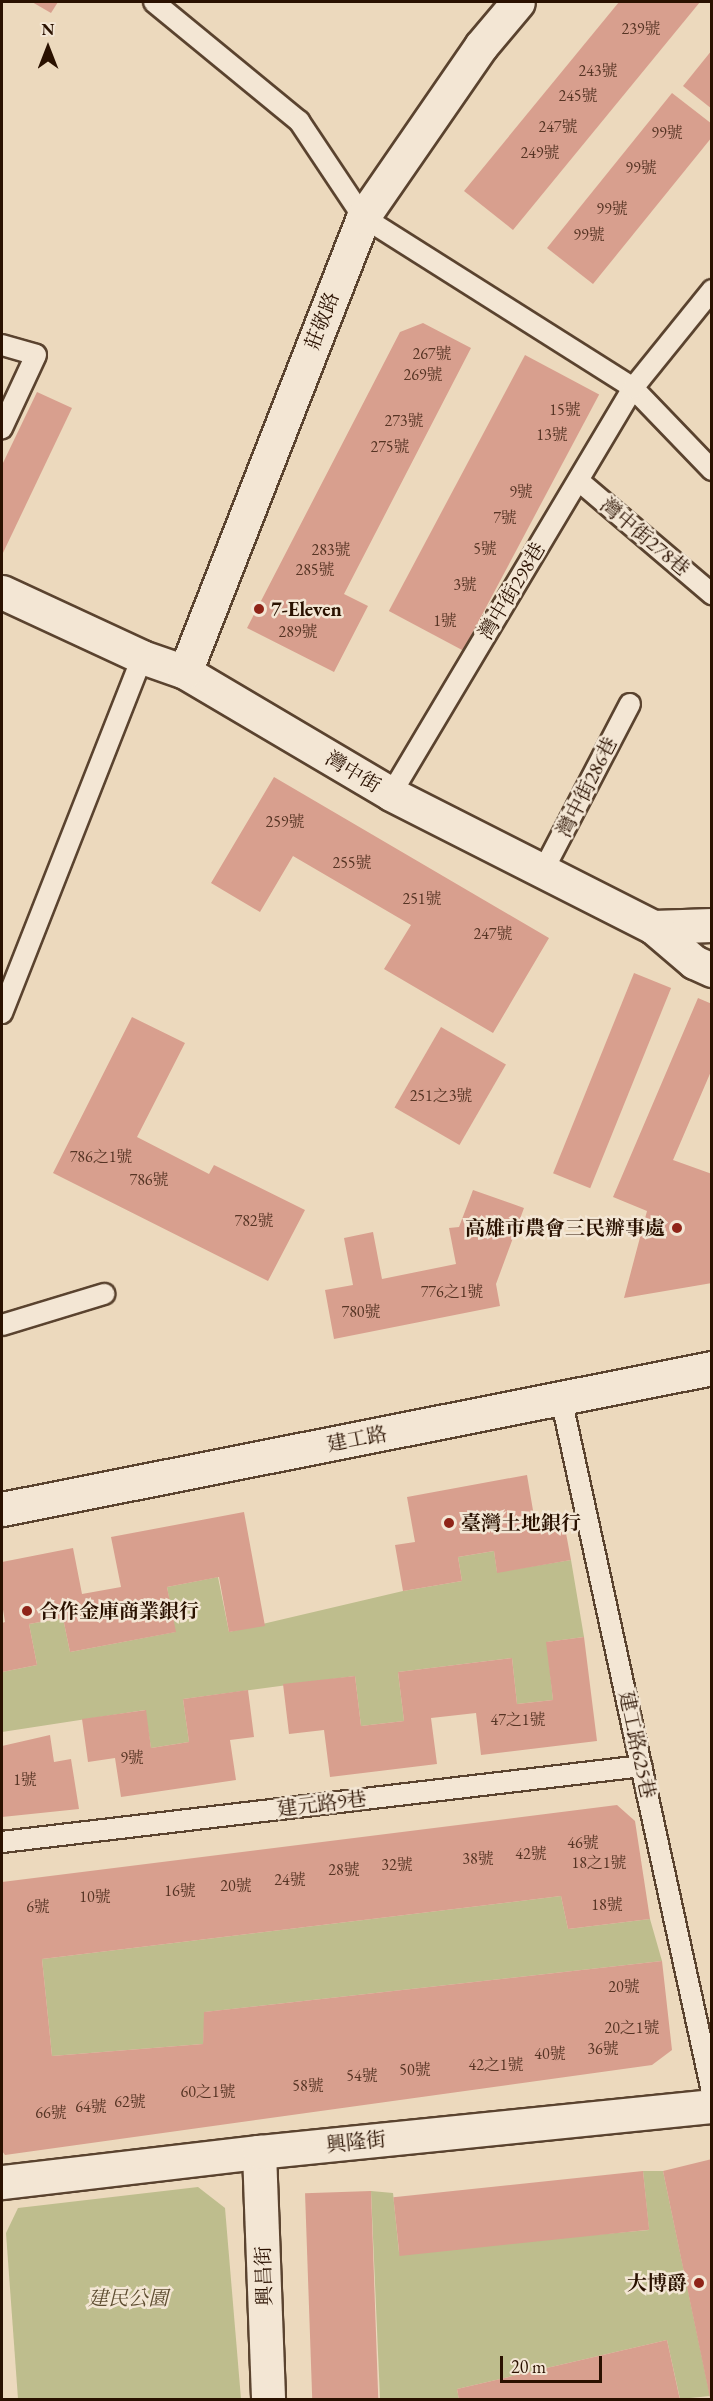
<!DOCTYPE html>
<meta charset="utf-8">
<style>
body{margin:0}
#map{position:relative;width:713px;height:2401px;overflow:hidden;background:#ecd9bd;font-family:"EB Garamond","Noto Serif TC",serif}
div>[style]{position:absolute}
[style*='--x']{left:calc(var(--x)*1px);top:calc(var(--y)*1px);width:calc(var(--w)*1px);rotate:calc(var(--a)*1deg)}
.green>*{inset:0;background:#bebd8d}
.building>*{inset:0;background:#d89f8e;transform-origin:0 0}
.roads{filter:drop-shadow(2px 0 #5a432f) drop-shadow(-2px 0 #5a432f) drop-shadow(0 2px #5a432f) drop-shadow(0 -2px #5a432f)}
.lane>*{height:20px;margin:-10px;padding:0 10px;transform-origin:10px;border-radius:10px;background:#f3e6d4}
.street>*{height:33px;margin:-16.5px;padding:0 16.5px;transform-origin:16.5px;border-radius:16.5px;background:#f3e6d4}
.secondary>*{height:33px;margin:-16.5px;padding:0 16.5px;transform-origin:16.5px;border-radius:16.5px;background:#f3e6d4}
.dots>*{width:16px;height:16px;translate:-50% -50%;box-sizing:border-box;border:3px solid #f3e6d4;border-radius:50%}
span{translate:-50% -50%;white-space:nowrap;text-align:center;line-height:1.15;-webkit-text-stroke:5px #f3e6d4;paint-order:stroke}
.number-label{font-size:16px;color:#563424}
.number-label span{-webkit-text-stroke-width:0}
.street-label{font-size:20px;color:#2a1100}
.poi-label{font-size:20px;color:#2a1100;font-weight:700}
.left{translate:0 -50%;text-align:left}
.right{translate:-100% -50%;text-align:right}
.park-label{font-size:20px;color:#5e4d31;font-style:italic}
.frame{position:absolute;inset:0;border:3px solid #2a1100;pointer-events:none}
.north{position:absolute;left:18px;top:18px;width:60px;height:60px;-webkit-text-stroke:4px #f3e6d4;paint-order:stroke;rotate:0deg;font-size:16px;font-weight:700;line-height:24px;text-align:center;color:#2a1100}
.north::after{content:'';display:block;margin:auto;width:21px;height:27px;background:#2a1100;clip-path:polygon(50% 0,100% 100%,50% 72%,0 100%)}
.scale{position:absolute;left:500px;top:2356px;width:102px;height:27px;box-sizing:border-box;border:3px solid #2a1100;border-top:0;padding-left:8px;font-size:18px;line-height:21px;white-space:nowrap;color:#2a1100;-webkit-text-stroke:4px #f3e6d4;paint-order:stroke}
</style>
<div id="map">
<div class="green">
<i style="clip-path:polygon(494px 1551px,497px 1572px,571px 1560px,584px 1637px,547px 1642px,553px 1700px,517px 1704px,512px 1658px,398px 1672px,404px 1721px,361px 1726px,355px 1676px,183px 1699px,189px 1742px,151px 1748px,145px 1710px,2px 1732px,2px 1672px,37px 1665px,29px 1624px,63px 1618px,70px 1652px,175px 1632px,167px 1587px,218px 1577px,229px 1632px,403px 1591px,462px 1581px,458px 1557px)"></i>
<i style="clip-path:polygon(561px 1896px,568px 1929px,650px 1919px,662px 1961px,205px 2012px,203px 2044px,52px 2056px,42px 1959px)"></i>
<i style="clip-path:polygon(643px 2171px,663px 2171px,710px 2396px,680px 2399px,667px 2340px,457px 2389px,459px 2399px,380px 2399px,371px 2191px,393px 2193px,399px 2252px,649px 2230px)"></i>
<i style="clip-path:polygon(198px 2187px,225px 2208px,241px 2399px,18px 2399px,6px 2233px,18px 2208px)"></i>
</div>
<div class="building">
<i style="clip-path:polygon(32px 2px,58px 2px,51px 13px)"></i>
<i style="clip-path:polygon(619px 2px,700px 2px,513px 230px,464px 191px)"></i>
<i style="clip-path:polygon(712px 50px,712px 109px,683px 86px)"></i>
<i style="clip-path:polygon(672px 93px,712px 124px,712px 137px,593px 284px,547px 248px)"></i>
<i style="clip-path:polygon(423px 323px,471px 348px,344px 594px,368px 606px,334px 672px,247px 628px,400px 332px)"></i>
<i style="left:525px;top:355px;width:84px;height:290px;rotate:28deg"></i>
<i style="clip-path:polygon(37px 392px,72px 408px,2px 555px,2px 465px)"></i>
<i style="clip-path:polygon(274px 777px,549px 938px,493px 1033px,384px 969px,411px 925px,293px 856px,260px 912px,211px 883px)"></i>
<i style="left:634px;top:973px;width:40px;height:216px;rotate:22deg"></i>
<i style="clip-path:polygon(698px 998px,712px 1004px,712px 1069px,673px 1160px,712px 1174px,712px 1283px,624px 1298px,647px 1211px,613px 1197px)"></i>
<i style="clip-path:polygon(132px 1017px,185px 1043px,137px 1137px,209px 1174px,214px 1165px,305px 1210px,268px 1281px,53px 1173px)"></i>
<i style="left:441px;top:1027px;width:75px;height:93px;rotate:30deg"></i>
<i style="clip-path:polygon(473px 1190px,524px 1208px,496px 1284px,500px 1306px,334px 1339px,325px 1290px,353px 1285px,344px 1238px,373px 1232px,382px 1279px,456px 1264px,449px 1228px,459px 1227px)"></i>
<i style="clip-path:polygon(527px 1475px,535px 1522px,563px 1517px,571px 1560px,497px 1573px,494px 1551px,458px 1557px,462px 1581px,403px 1591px,395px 1545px,415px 1542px,407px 1497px)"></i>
<i style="clip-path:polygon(244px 1512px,265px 1626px,229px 1632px,219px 1577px,167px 1587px,176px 1632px,70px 1652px,63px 1618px,29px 1624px,37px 1665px,2px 1672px,2px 1623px,5px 1622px,2px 1603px,2px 1562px,73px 1548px,82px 1594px,121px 1587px,111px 1537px)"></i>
<i style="clip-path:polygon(584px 1637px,597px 1741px,481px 1755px,476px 1713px,431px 1718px,437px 1764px,330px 1777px,324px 1730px,289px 1734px,283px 1684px,355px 1676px,361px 1726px,404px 1721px,398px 1672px,512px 1658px,517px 1704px,553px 1700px,546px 1642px)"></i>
<i style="clip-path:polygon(248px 1690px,254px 1737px,230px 1740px,236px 1780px,121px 1797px,115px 1758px,88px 1762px,82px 1719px,146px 1710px,151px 1748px,189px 1742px,183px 1699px)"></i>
<i style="clip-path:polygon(50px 1735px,54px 1762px,71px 1759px,79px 1809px,2px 1817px,2px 1746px)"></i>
<i style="clip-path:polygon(617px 1805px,635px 1821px,650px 1919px,568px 1929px,561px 1896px,42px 1959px,52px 2056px,203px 2044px,204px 2012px,662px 1961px,672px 2050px,652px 2065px,5px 2155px,2px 2151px,2px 1882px)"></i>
<i style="clip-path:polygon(712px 2159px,712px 2397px,710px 2398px,663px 2171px)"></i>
<i style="left:643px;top:2171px;width:59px;height:251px;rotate:84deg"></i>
<i style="left:371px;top:2191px;width:209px;height:66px;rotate:88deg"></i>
<i style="clip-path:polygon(667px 2340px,680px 2400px,459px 2400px,457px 2389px)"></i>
</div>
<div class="roads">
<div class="lane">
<i style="--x:154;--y:2;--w:188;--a:39.4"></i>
<i style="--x:299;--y:121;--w:115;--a:56.3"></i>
<i style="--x:363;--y:217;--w:320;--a:32.3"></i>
<i style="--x:633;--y:388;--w:114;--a:46.1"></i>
<i style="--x:2;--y:345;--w:35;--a:16"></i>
<i style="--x:36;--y:355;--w:81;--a:115"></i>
<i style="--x:579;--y:481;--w:175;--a:40.4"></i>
<i style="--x:391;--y:794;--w:473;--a:-59.2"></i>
<i style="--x:633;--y:388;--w:126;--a:-51.1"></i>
<i style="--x:544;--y:869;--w:186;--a:-62.5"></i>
<i style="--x:2;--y:1013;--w:383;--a:-68.5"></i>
<i style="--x:2;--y:1325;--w:107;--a:-16.9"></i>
<i style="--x:561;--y:1398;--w:710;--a:77.72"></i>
<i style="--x:2;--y:1842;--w:644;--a:-6.77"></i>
</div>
<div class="street">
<i style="--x:2;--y:592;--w:154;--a:24.9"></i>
<i style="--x:142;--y:657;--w:46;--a:19.2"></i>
<i style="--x:185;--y:672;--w:239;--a:30.6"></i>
<i style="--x:391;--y:794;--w:294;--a:26.9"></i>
<i style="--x:653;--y:927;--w:59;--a:-1.9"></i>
<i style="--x:185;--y:672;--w:489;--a:-68.6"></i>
<i style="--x:363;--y:217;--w:208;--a:-55.4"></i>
<i style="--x:481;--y:46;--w:57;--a:-49.9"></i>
<i style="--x:653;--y:927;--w:54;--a:40.5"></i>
<i style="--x:694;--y:962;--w:20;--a:24"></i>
<i style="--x:259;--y:2152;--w:248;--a:87.9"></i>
<i style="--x:2;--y:2182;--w:259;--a:-6.7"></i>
<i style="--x:259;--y:2152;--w:455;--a:-5.8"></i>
</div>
<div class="secondary">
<i style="--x:2;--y:1509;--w:724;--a:-11.23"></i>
</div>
</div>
<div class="dots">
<i style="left:259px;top:609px;background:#8f2418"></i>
<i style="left:677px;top:1228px;background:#8f2418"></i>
<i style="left:449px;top:1523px;background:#8f2418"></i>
<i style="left:27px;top:1611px;background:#8f2418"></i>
<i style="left:699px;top:2283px;background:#8f2418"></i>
</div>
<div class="number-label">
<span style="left:641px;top:29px">239號</span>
<span style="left:598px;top:71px">243號</span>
<span style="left:578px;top:96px">245號</span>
<span style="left:558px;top:127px">247號</span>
<span style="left:667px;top:133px">99號</span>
<span style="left:540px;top:153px">249號</span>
<span style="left:641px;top:168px">99號</span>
<span style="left:612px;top:209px">99號</span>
<span style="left:589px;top:235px">99號</span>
<span style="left:432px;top:354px">267號</span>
<span style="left:423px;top:375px">269號</span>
<span style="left:565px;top:410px">15號</span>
<span style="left:404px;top:421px">273號</span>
<span style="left:552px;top:435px">13號</span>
<span style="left:390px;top:447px">275號</span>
<span style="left:521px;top:492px">9號</span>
<span style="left:505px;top:518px">7號</span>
<span style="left:485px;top:549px">5號</span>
<span style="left:331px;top:550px">283號</span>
<span style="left:315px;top:570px">285號</span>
<span style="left:465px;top:585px">3號</span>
<span style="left:445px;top:621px">1號</span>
<span style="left:298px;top:632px">289號</span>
<span style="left:285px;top:822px">259號</span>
<span style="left:352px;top:863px">255號</span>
<span style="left:422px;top:899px">251號</span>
<span style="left:493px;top:934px">247號</span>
<span style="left:441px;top:1096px">251之3號</span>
<span style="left:101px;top:1157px">786之1號</span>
<span style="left:149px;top:1180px">786號</span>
<span style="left:254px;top:1221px">782號</span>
<span style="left:452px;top:1292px">776之1號</span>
<span style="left:361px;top:1312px">780號</span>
<span style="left:518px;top:1720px">47之1號</span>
<span style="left:132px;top:1758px">9號</span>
<span style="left:25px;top:1780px">1號</span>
<span style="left:583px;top:1843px">46號</span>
<span style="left:531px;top:1854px">42號</span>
<span style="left:478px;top:1859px">38號</span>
<span style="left:599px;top:1863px">18之1號</span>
<span style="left:397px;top:1865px">32號</span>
<span style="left:344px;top:1870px">28號</span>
<span style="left:290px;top:1880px">24號</span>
<span style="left:236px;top:1886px">20號</span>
<span style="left:180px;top:1891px">16號</span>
<span style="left:95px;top:1897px">10號</span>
<span style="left:607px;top:1905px">18號</span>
<span style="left:38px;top:1907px">6號</span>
<span style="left:624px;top:1987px">20號</span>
<span style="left:632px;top:2028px">20之1號</span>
<span style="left:603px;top:2049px">36號</span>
<span style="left:550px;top:2054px">40號</span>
<span style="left:496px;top:2065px">42之1號</span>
<span style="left:415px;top:2070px">50號</span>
<span style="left:362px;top:2076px">54號</span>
<span style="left:308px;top:2086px">58號</span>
<span style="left:208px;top:2092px">60之1號</span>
<span style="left:130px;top:2102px">62號</span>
<span style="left:91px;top:2107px">64號</span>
<span style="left:51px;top:2113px">66號</span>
</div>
<div class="street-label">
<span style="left:322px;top:321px;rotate:-69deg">莊敬路</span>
<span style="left:645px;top:537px;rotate:40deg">灣中街278巷</span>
<span style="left:512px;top:591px;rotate:-59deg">灣中街298巷</span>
<span style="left:353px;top:772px;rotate:31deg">灣中街</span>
<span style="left:587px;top:787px;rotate:-63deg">灣中街286巷</span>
<span style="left:357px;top:1439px;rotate:-11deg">建工路</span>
<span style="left:637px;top:1745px;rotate:78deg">建工路625巷</span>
<span style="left:322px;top:1804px;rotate:-7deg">建元路9巷</span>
<span style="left:356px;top:2142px;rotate:-6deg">興隆街</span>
<span style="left:264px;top:2276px;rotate:-92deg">興昌街</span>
</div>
<div class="poi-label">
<span class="left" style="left:271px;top:609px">7-Eleven</span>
<span class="right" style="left:665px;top:1228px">高雄市農會三民辦事處</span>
<span class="left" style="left:461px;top:1523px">臺灣土地銀行</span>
<span class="left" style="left:39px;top:1611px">合作金庫商業銀行</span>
<span class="right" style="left:687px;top:2283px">大博爵</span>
</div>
<div class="park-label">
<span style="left:128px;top:2298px">建民公園</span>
</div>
<div class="frame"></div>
<div class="north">N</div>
<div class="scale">20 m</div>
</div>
